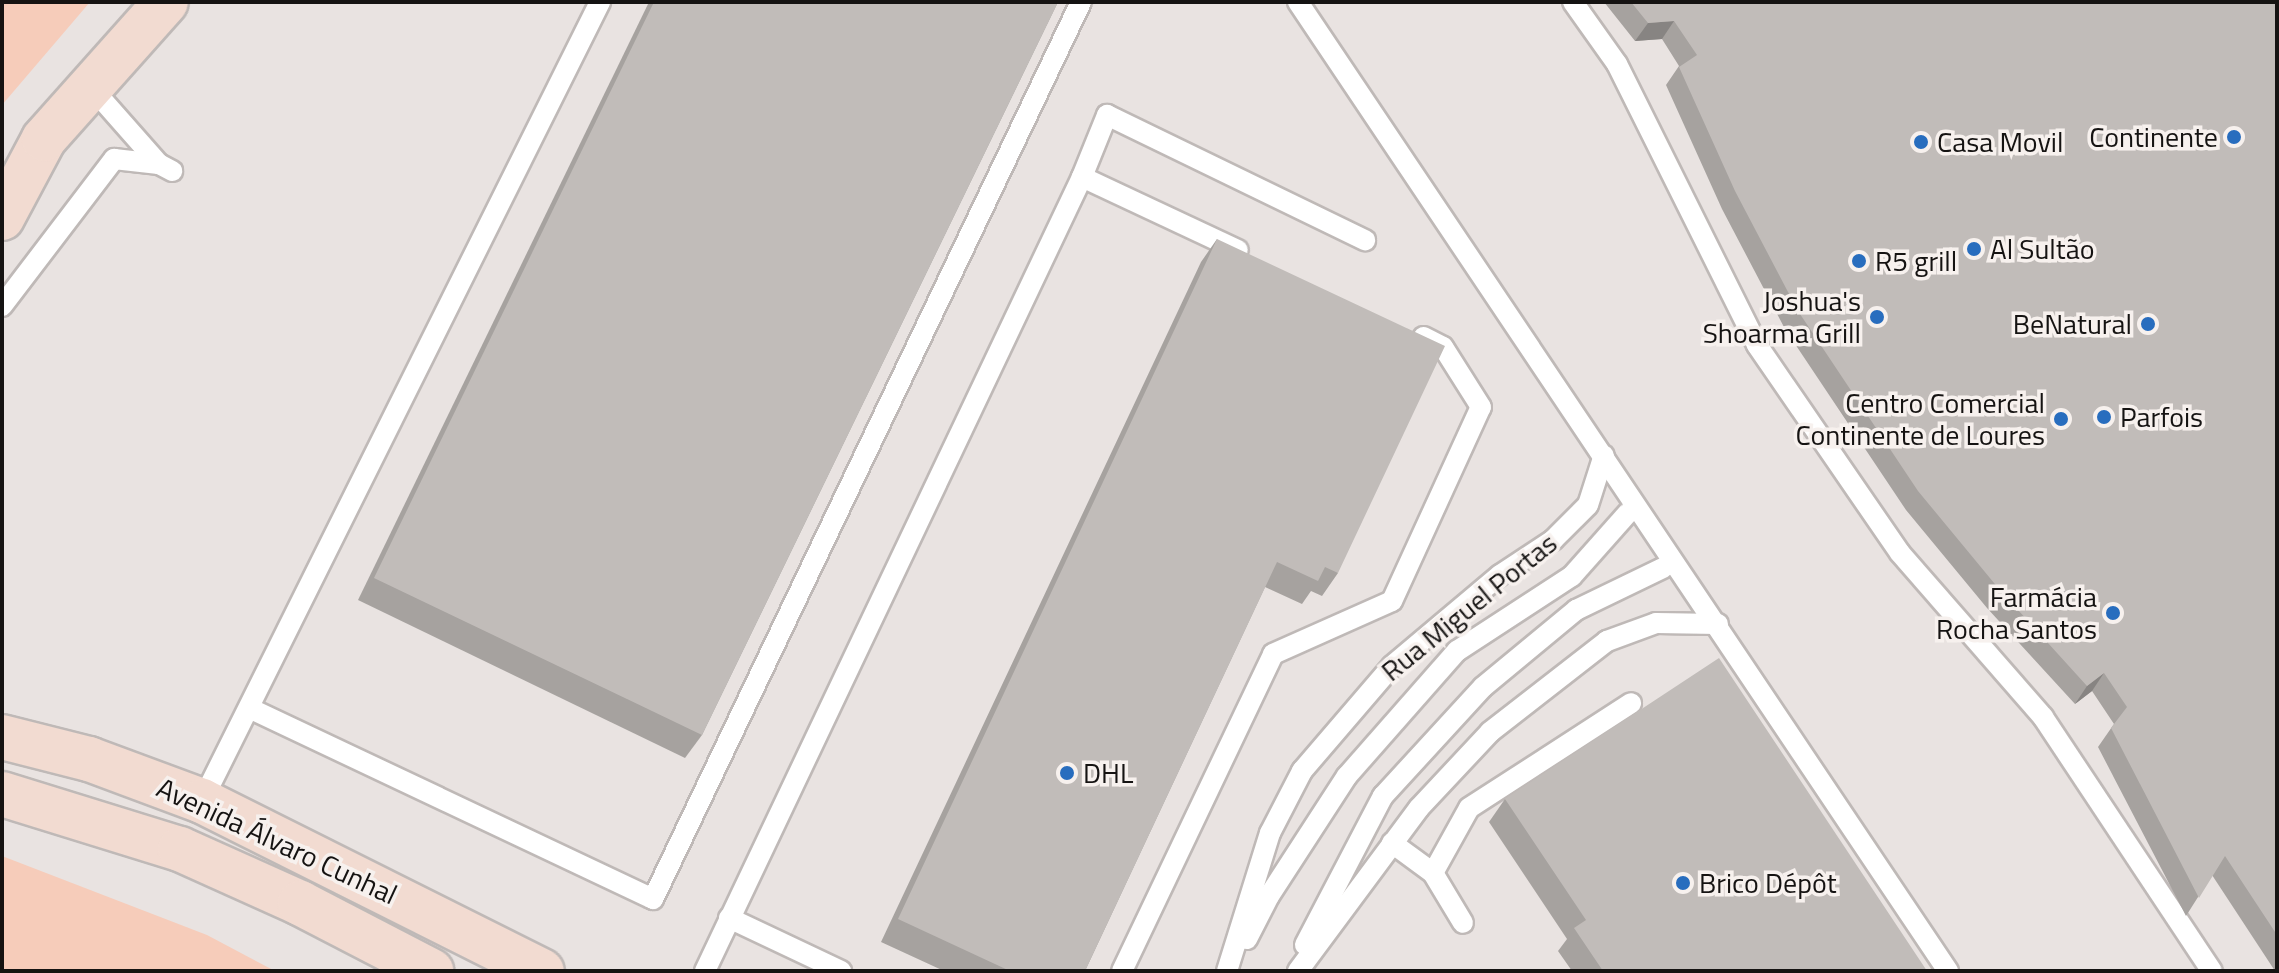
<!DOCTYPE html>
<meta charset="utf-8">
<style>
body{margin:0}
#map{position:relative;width:2279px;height:973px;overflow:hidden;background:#e9e3e1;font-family:"Titillium Web",sans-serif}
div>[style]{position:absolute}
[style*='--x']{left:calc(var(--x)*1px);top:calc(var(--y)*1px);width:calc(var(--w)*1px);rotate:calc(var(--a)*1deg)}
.green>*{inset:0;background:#f6ccba}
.roads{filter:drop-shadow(2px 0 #bfb9b7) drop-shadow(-2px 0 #bfb9b7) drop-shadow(0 2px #bfb9b7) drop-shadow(0 -2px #bfb9b7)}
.lane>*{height:20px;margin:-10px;padding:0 10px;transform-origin:10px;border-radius:10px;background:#fff}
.secondary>*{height:44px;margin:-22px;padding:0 22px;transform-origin:22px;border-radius:22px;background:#f2dbd1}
.wall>*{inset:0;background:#a6a29f}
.shaded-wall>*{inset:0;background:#878482}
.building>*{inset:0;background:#c1bcb9}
.dots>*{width:22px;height:22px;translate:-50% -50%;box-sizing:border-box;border:4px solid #f7f1ee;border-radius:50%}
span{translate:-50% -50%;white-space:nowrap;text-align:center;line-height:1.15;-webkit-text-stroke:7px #f7f1ee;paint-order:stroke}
.poi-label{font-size:28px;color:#151312}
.right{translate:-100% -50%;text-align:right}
.left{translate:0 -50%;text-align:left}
.street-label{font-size:28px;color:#151312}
.frame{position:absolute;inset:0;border:4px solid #151312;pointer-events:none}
</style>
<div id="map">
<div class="green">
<i style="clip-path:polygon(2px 2px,90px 2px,2px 105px)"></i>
<i style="clip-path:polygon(2px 856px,207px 935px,275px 971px,2px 971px)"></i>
</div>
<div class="roads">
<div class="lane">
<i style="--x:1298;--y:2;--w:1167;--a:56.15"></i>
<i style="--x:1573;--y:2;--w:76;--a:54.6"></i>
<i style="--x:1617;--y:64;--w:314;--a:63.5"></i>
<i style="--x:1757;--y:345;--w:252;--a:55.5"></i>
<i style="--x:1900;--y:553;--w:218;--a:48.9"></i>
<i style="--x:2043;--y:717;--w:305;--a:56.4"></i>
<i style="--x:91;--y:87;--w:103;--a:48.6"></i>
<i style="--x:159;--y:164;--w:15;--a:28"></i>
<i style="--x:1082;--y:177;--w:67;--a:-68"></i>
<i style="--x:1107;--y:115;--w:287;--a:25.9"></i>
<i style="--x:2;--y:306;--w:185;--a:-52.7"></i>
<i style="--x:114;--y:159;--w:45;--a:6.3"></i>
<i style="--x:249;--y:708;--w:447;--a:25.3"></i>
<i style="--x:653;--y:899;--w:994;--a:-64.49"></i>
<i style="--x:202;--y:801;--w:893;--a:-63.52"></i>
<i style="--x:1392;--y:843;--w:51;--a:36.2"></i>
<i style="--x:1433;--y:873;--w:58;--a:59"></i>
<i style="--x:1433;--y:873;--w:74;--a:-61"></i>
<i style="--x:1469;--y:808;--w:193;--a:-32.9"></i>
<i style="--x:729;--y:918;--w:124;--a:25.3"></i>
<i style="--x:1247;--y:939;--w:48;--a:-62.9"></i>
<i style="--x:1269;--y:896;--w:143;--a:-57"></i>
<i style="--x:1347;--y:776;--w:167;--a:-48.7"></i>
<i style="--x:1457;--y:651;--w:137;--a:-33.1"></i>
<i style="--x:1572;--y:576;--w:84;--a:-48.4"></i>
<i style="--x:1305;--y:945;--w:168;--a:-62.4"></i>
<i style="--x:1383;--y:796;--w:148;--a:-47.5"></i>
<i style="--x:1483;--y:687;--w:121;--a:-39.6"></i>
<i style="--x:1576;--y:610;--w:97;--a:-25.8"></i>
<i style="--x:705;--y:971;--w:879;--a:-64.6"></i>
<i style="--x:1082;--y:177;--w:172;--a:25.1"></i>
<i style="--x:1122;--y:971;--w:351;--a:-64.5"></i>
<i style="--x:1273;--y:654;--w:130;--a:-24"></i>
<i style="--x:1392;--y:601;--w:213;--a:-65.4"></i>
<i style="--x:1481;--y:407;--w:71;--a:-122.3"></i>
<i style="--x:1443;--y:347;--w:22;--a:-153"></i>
<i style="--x:1227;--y:971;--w:145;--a:-72.7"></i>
<i style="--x:1270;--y:833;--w:70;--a:-62.7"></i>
<i style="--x:1302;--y:771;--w:138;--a:-49.4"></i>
<i style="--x:1392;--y:666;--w:141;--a:-40.1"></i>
<i style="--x:1500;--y:575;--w:64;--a:-33.4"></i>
<i style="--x:1553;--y:540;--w:49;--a:-45"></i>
<i style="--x:1588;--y:505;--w:52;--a:-72.3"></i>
<i style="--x:1298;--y:971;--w:203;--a:-53.4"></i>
<i style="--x:1419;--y:808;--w:104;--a:-46.9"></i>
<i style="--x:1490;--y:732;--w:148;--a:-37.9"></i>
<i style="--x:1607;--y:641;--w:52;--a:-20.2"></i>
<i style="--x:1656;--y:623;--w:62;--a:0.9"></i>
</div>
<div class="secondary">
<i style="--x:2;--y:218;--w:89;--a:-62"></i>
<i style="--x:44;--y:139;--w:183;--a:-48.3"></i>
<i style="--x:2;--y:737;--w:90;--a:14.2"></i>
<i style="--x:89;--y:759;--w:121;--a:20.4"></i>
<i style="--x:202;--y:801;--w:380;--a:26.6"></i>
<i style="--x:2;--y:794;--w:186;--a:17.2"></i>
<i style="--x:180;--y:849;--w:132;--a:24.2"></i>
<i style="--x:300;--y:903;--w:148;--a:27.4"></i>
</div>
</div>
<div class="wall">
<i style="clip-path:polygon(649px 2px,1058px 2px,702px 735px,685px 758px,358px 600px)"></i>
<i style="clip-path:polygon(1604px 2px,2277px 2px,2277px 971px,2275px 971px,2212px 875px,2186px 916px,2098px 747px,2114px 724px,2092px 691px,2075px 704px,1987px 608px,1906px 510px,1785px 329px,1722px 209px,1666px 85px,1679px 66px,1662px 39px,1635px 41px)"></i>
<i style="clip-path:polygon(1217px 239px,1338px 573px,1322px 596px,1311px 591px,1302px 604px,1265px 587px,1085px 971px,944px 971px,881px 942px,1201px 262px)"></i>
<i style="clip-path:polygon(1505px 799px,1927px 971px,1572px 971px,1558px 951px,1567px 939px,1489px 822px)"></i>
</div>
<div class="shaded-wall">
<i style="clip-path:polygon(1674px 21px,1662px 39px,1635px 41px,1648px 23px)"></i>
<i style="clip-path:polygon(2104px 673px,2092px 691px,2075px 704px,2087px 686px)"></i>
</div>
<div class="building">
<i style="clip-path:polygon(654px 2px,1058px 2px,702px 735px,374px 578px)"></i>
<i style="clip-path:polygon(1631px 2px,2277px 2px,2277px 935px,2225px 856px,2199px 898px,2111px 728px,2127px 707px,2104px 673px,2087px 686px,1999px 589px,1918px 491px,1798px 311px,1735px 191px,1679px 67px,1697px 55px,1674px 21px,1648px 23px)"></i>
<i style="clip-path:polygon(1217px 239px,1445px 346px,1338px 573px,1325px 567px,1318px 581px,1277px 562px,1085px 971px,1010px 971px,898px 919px)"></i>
<i style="clip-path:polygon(1719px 658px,1927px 971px,1603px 971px,1574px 928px,1586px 920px,1505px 799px)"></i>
</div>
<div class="dots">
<i style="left:2234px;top:137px;background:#286dbe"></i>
<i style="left:1921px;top:142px;background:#286dbe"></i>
<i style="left:1974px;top:249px;background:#286dbe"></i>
<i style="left:1859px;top:261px;background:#286dbe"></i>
<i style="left:1877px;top:317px;background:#286dbe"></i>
<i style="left:2148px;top:324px;background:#286dbe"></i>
<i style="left:2104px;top:417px;background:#286dbe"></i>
<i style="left:2061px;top:419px;background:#286dbe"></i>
<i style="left:2113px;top:613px;background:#286dbe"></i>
<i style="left:1067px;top:773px;background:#286dbe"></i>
<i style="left:1683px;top:883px;background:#286dbe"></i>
</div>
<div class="poi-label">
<span class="right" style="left:2218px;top:137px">Continente</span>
<span class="left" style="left:1937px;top:142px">Casa Movil</span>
<span class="left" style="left:1990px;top:249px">Al Sultão</span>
<span class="left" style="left:1875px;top:261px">R5 grill</span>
<span class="right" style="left:1861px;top:317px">Joshua's<br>Shoarma Grill</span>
<span class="right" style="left:2132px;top:324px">BeNatural</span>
<span class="right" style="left:2045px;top:419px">Centro Comercial<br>Continente de Loures</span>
<span class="left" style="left:2120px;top:417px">Parfois</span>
<span class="right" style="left:2097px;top:613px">Farmácia<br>Rocha Santos</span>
<span class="left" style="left:1083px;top:773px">DHL</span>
<span class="left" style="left:1699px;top:883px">Brico Dépôt</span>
</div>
<div class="street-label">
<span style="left:1469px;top:607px;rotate:-39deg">Rua Miguel Portas</span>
<span style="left:277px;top:841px;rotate:25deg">Avenida Álvaro Cunhal</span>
</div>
<div class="frame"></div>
</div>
